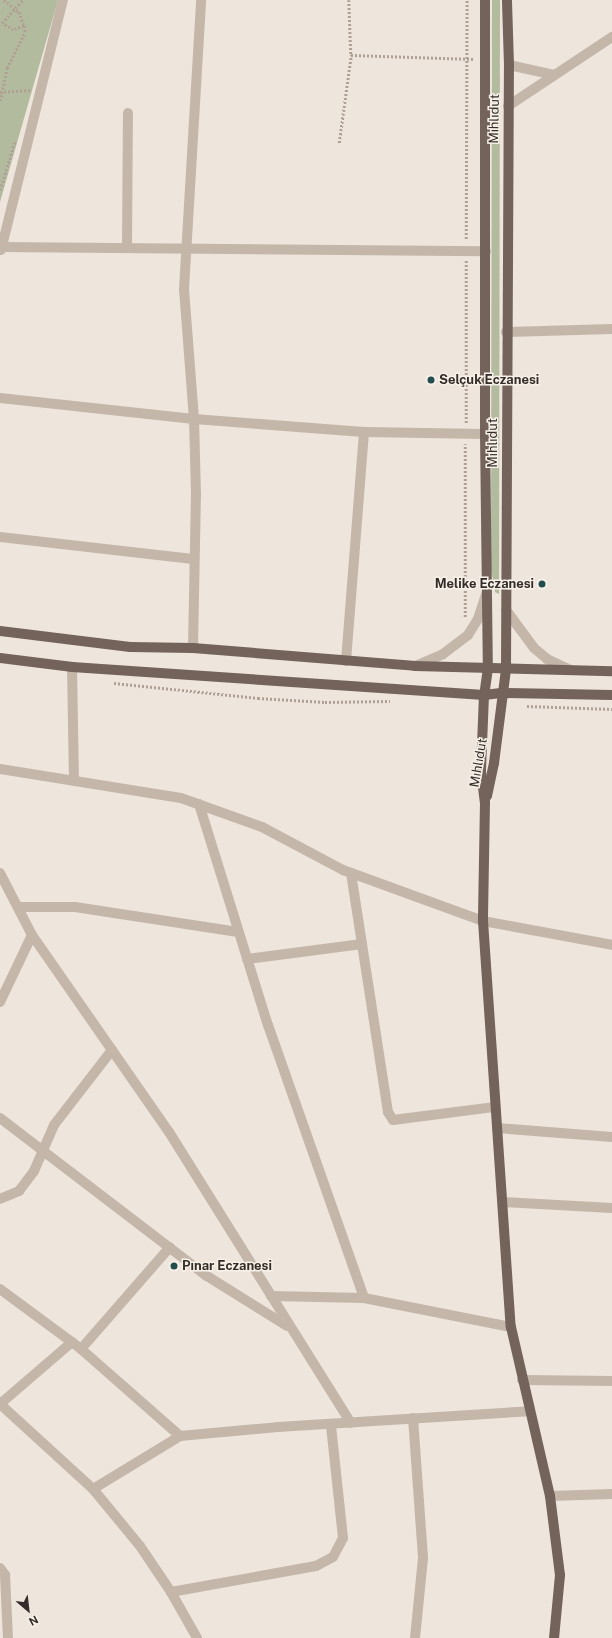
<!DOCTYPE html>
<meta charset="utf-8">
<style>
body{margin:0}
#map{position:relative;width:612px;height:1638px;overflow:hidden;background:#eee5dc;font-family:"Public Sans",sans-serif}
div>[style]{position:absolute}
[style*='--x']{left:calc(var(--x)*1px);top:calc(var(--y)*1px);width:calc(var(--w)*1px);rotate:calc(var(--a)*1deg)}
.green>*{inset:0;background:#b2bb9e}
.path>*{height:2.5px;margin-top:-1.25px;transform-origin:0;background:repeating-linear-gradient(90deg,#b0a094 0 2px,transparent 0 4px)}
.minor>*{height:10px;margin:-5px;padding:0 5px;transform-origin:5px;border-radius:5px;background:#c5b6aa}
.major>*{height:10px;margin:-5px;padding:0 5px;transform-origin:5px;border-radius:5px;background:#73635b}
.dots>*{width:11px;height:11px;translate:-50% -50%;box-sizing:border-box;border:2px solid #f7f0e8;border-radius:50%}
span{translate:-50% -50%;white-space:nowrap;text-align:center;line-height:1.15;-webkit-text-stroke:3px #f7f0e8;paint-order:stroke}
.street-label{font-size:13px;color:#332c28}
.poi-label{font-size:13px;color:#332c28;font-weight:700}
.left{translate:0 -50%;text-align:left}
.right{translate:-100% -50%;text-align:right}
.north{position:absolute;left:8px;top:1590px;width:40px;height:40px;-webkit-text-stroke:3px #f7f0e8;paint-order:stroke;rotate:152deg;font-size:11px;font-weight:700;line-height:16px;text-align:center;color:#332c28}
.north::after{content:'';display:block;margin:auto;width:14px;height:18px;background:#332c28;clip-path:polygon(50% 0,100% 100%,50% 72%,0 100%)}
</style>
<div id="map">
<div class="green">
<i style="clip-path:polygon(0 0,58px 0,0 202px)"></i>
<i style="clip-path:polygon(492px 0,500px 0,499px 594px,495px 592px,491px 569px)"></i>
</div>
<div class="path">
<i style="--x:4;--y:0;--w:19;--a:39"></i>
<i style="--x:19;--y:12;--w:15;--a:70"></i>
<i style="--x:349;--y:0;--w:55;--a:87.9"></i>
<i style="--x:351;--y:55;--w:123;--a:1.9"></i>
<i style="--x:0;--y:92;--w:30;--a:-4"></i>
<i style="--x:0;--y:101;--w:34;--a:-78"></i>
<i style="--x:7;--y:68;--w:40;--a:-63.4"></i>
<i style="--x:25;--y:32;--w:6;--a:-99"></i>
<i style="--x:24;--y:26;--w:12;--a:160"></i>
<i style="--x:13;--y:30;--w:13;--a:-148"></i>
<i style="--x:2;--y:23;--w:31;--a:-48"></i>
<i style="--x:339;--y:143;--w:89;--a:-82.2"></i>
<i style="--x:0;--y:190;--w:51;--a:-73"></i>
<i style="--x:466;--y:239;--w:239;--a:-89.8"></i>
<i style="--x:466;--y:423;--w:163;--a:-90"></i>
<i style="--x:465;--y:617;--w:173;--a:-90"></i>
<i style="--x:114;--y:683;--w:145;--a:5.9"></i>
<i style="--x:258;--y:698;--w:67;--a:3.4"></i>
<i style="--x:325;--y:702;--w:65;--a:-0.9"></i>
<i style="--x:527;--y:706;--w:85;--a:2"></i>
</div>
<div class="minor">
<i style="--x:509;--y:65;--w:46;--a:12.5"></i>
<i style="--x:508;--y:106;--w:125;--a:-33.6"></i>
<i style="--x:0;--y:244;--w:3;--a:72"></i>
<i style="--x:1;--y:247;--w:485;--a:0.5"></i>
<i style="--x:127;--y:248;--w:135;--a:-89.6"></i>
<i style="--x:1;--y:250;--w:258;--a:-76.1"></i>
<i style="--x:506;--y:332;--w:106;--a:-1.6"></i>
<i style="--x:0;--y:398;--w:195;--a:6.2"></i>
<i style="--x:194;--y:419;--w:170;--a:4.4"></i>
<i style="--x:364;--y:432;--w:121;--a:0.9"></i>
<i style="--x:0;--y:537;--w:194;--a:6.5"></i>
<i style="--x:506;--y:610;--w:47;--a:53.6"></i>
<i style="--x:534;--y:648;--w:17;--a:40"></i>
<i style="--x:547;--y:659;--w:26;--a:25"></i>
<i style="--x:193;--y:648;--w:153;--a:-88.9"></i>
<i style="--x:196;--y:495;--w:76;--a:-91.5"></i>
<i style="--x:194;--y:419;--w:130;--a:-94.4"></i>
<i style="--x:184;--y:289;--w:289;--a:-86.6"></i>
<i style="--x:346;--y:661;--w:230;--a:-85.5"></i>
<i style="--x:415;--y:666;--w:30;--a:-23"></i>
<i style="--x:443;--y:654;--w:31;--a:-37"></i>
<i style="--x:468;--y:635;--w:19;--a:-58"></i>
<i style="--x:478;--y:619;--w:26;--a:-72"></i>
<i style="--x:72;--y:667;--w:114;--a:89"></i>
<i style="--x:0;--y:769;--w:183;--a:9.1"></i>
<i style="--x:181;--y:798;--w:86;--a:19.7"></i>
<i style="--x:262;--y:827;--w:92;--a:28"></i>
<i style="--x:343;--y:870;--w:149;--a:20"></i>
<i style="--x:483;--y:921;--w:131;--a:10.5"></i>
<i style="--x:199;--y:804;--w:232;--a:72.7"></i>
<i style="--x:268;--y:1025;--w:289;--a:70.6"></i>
<i style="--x:0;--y:873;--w:70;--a:62.7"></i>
<i style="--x:32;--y:935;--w:240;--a:55.2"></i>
<i style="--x:169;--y:1132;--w:343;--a:58"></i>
<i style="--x:351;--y:873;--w:242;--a:81.2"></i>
<i style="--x:388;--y:1112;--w:9;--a:58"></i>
<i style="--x:393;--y:1120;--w:103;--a:-7.3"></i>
<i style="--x:18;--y:907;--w:57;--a:0"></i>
<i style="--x:75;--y:907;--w:165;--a:8.7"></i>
<i style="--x:247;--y:959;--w:116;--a:-7.4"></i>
<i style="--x:0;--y:1002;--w:74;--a:-64.5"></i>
<i style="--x:0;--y:1118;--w:260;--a:37.4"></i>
<i style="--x:207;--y:1276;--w:94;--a:32"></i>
<i style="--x:497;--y:1128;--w:115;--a:4.5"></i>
<i style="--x:0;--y:1199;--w:21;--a:-23"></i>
<i style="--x:19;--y:1191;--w:25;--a:-53"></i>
<i style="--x:34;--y:1171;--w:50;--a:-66.5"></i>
<i style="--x:54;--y:1125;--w:95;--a:-52.3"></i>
<i style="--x:503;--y:1202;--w:109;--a:3.2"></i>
<i style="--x:0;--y:1289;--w:101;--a:36.5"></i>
<i style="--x:81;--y:1349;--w:132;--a:41.3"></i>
<i style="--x:271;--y:1296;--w:93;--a:1.2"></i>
<i style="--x:364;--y:1298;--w:150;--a:11.2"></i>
<i style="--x:81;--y:1349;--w:135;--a:-48.9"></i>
<i style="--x:522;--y:1380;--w:90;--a:0.6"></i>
<i style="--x:0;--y:1404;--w:126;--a:42.4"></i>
<i style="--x:93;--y:1489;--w:74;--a:50.5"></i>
<i style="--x:140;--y:1546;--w:55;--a:56"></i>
<i style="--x:171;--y:1592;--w:53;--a:60.5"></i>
<i style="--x:0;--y:1404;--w:95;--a:-40.7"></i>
<i style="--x:413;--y:1418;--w:140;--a:85.9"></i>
<i style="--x:423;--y:1558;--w:80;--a:95.7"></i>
<i style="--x:93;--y:1489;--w:102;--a:-31.3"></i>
<i style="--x:180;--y:1436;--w:98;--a:-5.2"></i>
<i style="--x:278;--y:1427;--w:252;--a:-3.6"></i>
<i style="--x:550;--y:1496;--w:62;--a:-1.8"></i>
<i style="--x:0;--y:1568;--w:9;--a:54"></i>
<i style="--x:5;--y:1575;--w:63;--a:87.3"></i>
<i style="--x:171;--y:1592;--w:147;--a:-10.2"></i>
<i style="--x:316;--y:1566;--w:19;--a:-28"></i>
<i style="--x:333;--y:1557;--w:21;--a:-62"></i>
<i style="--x:343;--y:1538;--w:114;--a:-96.1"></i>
</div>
<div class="major">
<i style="--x:485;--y:0;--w:434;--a:90"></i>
<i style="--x:485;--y:434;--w:234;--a:89.3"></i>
<i style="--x:488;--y:668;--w:27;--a:98"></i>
<i style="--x:484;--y:695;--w:76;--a:92.3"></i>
<i style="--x:481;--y:771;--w:31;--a:83"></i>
<i style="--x:485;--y:802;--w:119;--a:91"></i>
<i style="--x:483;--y:921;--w:407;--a:86.1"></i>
<i style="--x:511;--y:1327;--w:173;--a:77"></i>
<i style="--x:550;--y:1496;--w:80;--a:82.8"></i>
<i style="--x:560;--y:1575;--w:63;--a:95.4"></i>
<i style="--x:0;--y:631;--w:131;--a:7"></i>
<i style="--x:130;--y:647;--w:63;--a:0.9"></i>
<i style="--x:193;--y:648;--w:223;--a:4.6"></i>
<i style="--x:415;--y:666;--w:197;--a:1.5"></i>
<i style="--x:0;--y:658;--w:73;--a:7.1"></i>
<i style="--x:72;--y:667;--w:413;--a:3.9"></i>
<i style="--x:484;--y:695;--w:17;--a:-7"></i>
<i style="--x:501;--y:693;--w:111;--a:1"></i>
<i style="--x:487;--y:796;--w:34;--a:-78"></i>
<i style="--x:494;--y:763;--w:95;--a:-82.7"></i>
<i style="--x:506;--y:669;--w:604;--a:-89.72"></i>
<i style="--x:509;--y:65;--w:65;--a:-91.8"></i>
</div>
<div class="dots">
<i style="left:431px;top:380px;background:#234c4f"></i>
<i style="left:542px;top:584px;background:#234c4f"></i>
<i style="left:174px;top:1266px;background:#234c4f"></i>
</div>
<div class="street-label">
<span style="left:495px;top:119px;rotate:-89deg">Mıhlıdut</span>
<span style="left:493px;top:443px;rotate:-90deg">Mıhlıdut</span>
<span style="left:479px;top:763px;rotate:-80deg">Mıhlıdut</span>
</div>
<div class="poi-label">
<span class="left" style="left:439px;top:380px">Selçuk Eczanesi</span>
<span class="right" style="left:534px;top:584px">Melike Eczanesi</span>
<span class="left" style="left:182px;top:1266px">Pınar Eczanesi</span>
</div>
<div class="north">N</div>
</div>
